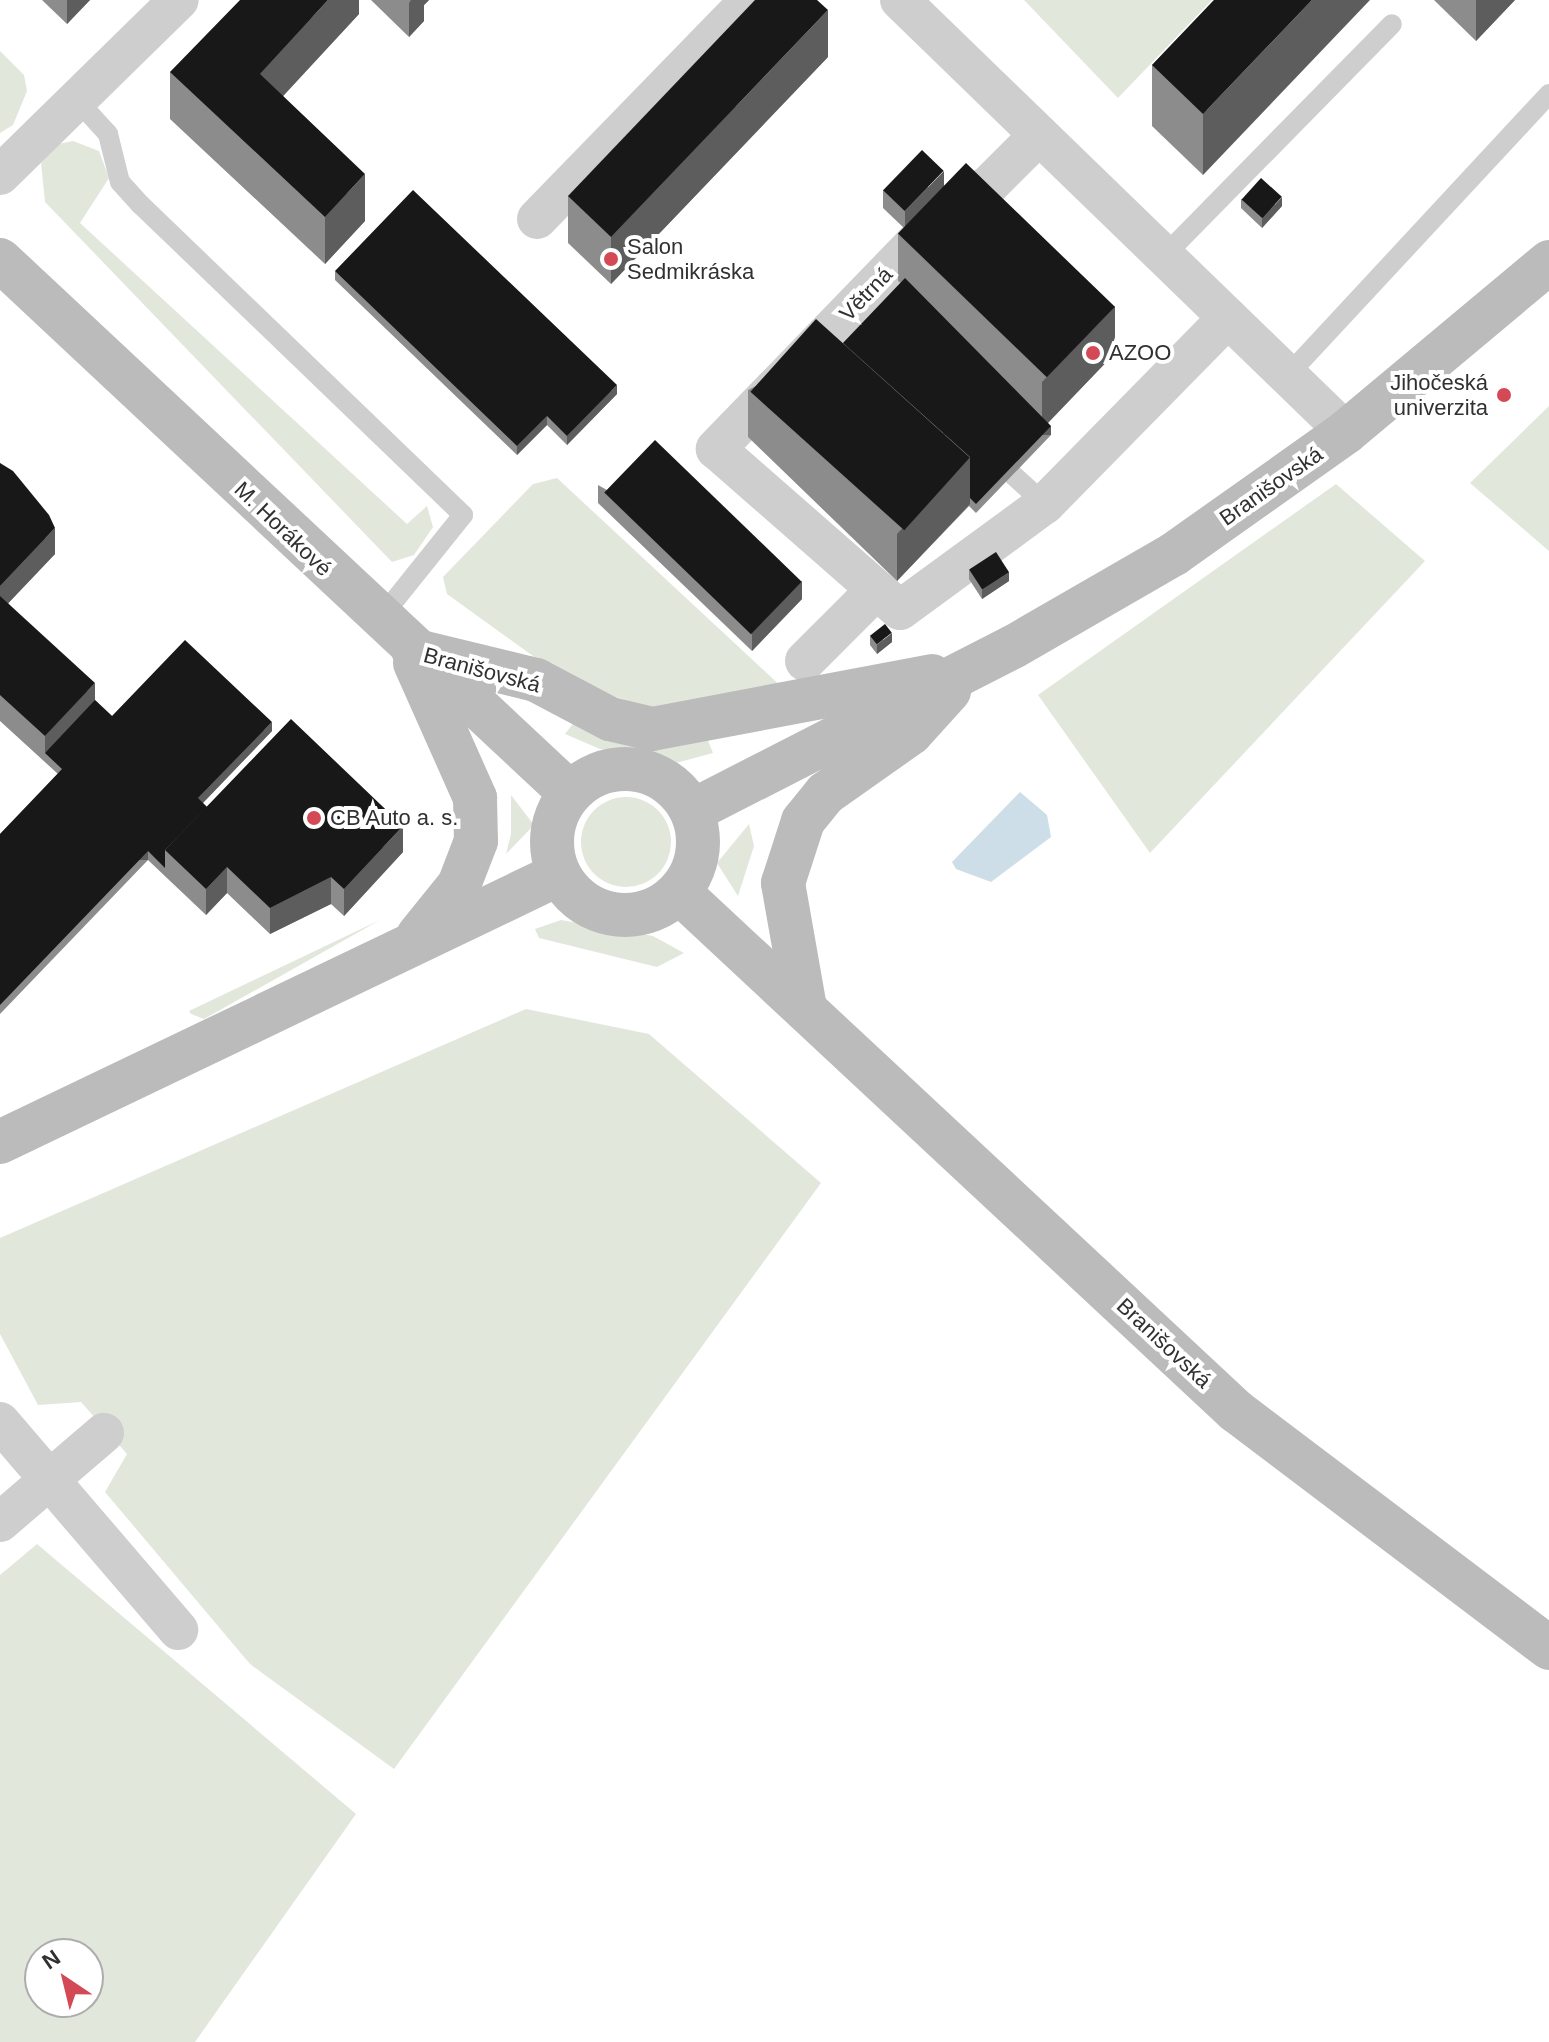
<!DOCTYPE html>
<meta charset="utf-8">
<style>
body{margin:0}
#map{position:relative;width:1549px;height:2042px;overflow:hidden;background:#fff;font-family:Arial,sans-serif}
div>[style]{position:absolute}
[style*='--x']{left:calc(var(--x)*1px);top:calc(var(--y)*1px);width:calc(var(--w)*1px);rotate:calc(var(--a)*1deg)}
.green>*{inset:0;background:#e2e7dc}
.round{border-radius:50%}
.water>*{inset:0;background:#cddee8}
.lane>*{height:20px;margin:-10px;padding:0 10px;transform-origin:10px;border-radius:10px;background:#cecece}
.street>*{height:40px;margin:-20px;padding:0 20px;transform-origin:20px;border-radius:20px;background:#cecece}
.secondary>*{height:44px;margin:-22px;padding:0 22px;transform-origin:22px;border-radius:22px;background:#bbb}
.secondary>.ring{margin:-22px;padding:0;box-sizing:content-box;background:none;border:44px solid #bbb;border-radius:50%}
.wall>*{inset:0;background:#8c8c8c}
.shaded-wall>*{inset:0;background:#5d5d5d;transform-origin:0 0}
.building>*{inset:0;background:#181818;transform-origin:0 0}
.dots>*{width:22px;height:22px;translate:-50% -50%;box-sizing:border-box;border:4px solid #fff;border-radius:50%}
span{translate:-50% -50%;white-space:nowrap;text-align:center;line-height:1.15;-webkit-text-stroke:8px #fff;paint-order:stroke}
.poi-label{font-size:22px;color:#313131}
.left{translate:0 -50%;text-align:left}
.right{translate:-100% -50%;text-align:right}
.street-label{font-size:22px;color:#313131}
.north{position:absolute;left:24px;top:1938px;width:80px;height:80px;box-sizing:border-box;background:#fff;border:2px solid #adadad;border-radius:50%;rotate:325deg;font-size:22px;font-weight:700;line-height:32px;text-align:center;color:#313131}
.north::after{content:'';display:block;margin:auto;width:28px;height:36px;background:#d34956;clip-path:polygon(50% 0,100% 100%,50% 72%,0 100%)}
</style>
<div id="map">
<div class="green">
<i style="clip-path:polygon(1024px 0,1212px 0,1118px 98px)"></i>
<i style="clip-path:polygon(0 51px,24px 75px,27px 91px,13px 125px,0 133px)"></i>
<i style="clip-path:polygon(73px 141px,99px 151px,109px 178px,80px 223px,407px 524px,427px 506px,433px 527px,414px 555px,392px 562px,45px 202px,41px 163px,58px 144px)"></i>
<i style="clip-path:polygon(1549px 406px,1549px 551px,1470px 483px)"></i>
<i style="clip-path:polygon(557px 478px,799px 703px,731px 734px,569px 682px,447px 594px,443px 577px,533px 484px)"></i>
<i style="clip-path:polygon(1336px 484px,1425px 561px,1150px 853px,1038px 695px)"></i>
<i style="clip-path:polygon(575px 721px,707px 738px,713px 753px,676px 763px,600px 749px,565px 734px)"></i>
<i style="clip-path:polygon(511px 795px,534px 825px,506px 854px,511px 834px)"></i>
<i class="round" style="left:581px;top:797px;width:90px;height:90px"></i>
<i style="clip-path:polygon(749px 824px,754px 846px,738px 896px,717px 863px)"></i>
<i style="clip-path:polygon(380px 920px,204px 1019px,191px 1014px,189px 1011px)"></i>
<i style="clip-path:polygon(561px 920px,653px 936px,684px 953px,657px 967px,539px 938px,535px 929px)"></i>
<i style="clip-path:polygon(526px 1009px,649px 1034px,821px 1183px,394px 1769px,250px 1664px,105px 1492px,127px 1454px,81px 1402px,38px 1405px,0 1334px,0 1238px)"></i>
<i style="clip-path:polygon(evenodd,37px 1544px,356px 1814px,195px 2042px,0 2042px,0 1575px,37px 1544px,40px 1954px,88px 1954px,88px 2002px,40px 2002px,40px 1954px)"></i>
</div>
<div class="water">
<i style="clip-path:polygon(1020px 792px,1047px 815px,1051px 837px,991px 882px,956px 869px,952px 862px)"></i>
</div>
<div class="lane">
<i style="--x:77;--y:100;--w:46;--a:47.6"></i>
<i style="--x:108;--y:134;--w:49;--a:76"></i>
<i style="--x:120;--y:182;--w:31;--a:48"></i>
<i style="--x:141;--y:205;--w:447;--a:43.9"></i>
<i style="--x:463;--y:515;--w:134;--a:128.7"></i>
<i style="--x:1164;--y:256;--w:325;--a:-45.5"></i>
<i style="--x:1287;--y:376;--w:385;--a:-47.1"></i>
<i style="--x:1013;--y:475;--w:43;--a:42.2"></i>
</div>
<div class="street">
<i style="--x:900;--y:0;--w:621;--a:44.09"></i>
<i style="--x:1039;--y:135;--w:72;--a:135"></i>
<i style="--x:988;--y:186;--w:37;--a:154"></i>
<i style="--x:955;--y:202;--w:344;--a:134.1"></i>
<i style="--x:716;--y:449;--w:244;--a:41.2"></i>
<i style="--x:900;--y:610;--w:180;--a:-36.2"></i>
<i style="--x:1045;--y:504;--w:261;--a:-45.5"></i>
<i style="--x:0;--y:175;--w:250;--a:-44.4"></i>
<i style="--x:537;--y:219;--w:305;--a:-45.8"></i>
<i style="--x:805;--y:661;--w:96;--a:-45"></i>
<i style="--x:0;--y:1422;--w:274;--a:49.4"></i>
<i style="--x:0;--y:1522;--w:137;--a:-40.6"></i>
</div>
<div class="secondary">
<i style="--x:0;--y:260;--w:780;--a:43.08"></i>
<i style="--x:413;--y:650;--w:127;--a:13.7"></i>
<i style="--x:536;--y:680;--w:84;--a:27.8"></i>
<i style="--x:610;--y:719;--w:43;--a:13.4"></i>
<i style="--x:652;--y:729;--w:285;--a:-10.7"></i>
<i style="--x:415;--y:663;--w:148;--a:66"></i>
<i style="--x:475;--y:798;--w:43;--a:88.7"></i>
<i style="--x:476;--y:841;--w:47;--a:111.1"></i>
<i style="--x:459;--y:885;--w:65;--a:128.8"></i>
<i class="ring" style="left:552px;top:769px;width:102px;height:102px"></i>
<i style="--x:692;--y:811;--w:360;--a:-27.1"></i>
<i style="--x:1013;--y:647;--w:186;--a:-30"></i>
<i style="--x:1174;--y:554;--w:211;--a:-35.3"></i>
<i style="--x:1346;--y:432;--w:265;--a:-39.9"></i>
<i style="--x:679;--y:892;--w:761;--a:42.98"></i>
<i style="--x:1236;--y:1411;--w:393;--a:37.1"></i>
<i style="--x:805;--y:1008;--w:127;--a:-100"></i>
<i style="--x:783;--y:883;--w:65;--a:-72.1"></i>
<i style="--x:803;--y:821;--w:36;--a:-51"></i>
<i style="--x:826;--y:793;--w:104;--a:-35.2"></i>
<i style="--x:911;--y:733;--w:57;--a:-47.9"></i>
<i style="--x:0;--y:1142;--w:620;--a:-25.61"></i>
</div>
<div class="wall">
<i style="clip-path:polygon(42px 0,90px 0,67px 24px)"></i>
<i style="clip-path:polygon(359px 0,359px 14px,283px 96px,365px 221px,325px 264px,170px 119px,170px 72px)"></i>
<i style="clip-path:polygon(371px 0,429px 0,424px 5px,424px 21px,409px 37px)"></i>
<i style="clip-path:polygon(1214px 0,1203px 175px,1152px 126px,1152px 65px)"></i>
<i style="clip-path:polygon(1434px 0,1515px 0,1476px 41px)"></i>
<i style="clip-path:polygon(828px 57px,611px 284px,568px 243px,568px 196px)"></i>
<i style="clip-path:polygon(944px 186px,1115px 353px,1048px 423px,1051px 435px,976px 513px,969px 506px,897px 581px,748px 437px,748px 390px,843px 343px,901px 283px,898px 281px,898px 234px,904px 228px,883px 208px,883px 190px)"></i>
<i style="clip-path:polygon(1241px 199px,1282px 206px,1262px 228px,1241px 208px)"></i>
<i style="clip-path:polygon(335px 271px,617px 394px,567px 445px,547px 425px,517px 455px,335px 280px)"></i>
<i style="clip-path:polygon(0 463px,55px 554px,8px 603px,95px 700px,112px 716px,272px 731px,203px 803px,207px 807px,403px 852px,344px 916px,331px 904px,270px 934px,227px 893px,206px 915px,148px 860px,0 1014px,0 834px,58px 774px,0 721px)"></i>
<i style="clip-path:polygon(598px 485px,802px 599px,752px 651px,598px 503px)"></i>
<i style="clip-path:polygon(969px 570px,1009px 581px,982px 599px,969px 579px)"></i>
<i style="clip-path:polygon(870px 636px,892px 642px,877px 654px,870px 645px)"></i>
</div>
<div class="shaded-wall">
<i style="clip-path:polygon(67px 0,90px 0,67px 24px)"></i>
<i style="clip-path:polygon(328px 0,359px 0,359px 14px,260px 121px,260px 74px)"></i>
<i style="clip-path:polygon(411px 0,429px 0,424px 5px,424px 21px,409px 37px,409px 3px)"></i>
<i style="clip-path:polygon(1312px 0,1370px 0,1203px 175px,1203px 114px)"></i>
<i style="clip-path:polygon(1476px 0,1515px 0,1476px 41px)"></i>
<i style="clip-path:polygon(828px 10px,828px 57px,611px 284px,611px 237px)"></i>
<i style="clip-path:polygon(944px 171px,944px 189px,905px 229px,905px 211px)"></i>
<i style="clip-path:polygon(365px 174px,365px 221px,325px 264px,325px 217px)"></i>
<i style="clip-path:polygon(1282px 197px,1282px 206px,1262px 228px,1262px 219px)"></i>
<i style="clip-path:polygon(1115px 306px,1115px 353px,1042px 429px,1042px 382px)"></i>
<i style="clip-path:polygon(617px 385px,617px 394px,567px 445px,567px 436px)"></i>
<i style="clip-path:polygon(547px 416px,547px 425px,517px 455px,517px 446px)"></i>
<i style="left:1051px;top:426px;width:9px;height:108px;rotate:90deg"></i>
<i style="clip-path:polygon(970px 457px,970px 504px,897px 581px,897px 534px)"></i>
<i style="clip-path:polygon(55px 528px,55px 554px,0 612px,0 586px)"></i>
<i style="clip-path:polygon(1009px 572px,1009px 581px,982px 599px,982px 590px)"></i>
<i style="clip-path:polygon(802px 581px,802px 599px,752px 651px,752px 633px)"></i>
<i style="clip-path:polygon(892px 633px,892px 642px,877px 654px,877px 645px)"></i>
<i style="clip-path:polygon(95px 683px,95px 709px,45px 753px,45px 736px)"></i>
<i style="clip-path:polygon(272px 722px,272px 731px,198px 808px,198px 798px)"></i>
<i style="clip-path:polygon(403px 826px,403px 852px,344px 916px,344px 889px)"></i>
<i style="left:148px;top:851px;width:9px;height:214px;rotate:90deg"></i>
<i style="clip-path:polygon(227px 867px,227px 893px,206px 915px,206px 889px)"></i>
<i style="clip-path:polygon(331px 877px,331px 904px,270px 934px,270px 908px)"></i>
</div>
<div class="building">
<i style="clip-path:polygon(240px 0,328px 0,260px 74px,365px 174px,325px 217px,170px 72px)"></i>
<i style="clip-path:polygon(755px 0,817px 0,828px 10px,611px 237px,568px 196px)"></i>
<i style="clip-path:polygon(1214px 0,1312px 0,1203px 114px,1152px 65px)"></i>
<i style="left:922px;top:150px;width:30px;height:56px;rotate:44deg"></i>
<i style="left:966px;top:163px;width:207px;height:98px;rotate:44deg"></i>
<i style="left:1261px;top:178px;width:28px;height:29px;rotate:42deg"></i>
<i style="clip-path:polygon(413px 190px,617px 385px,567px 436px,547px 416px,517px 446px,335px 271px)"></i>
<i style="clip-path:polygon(905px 278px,1051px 426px,976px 504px,970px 498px,970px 457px,843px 343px)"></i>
<i style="left:816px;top:319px;width:207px;height:98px;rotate:42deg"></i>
<i style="left:655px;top:440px;width:204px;height:73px;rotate:44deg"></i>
<i style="clip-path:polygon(0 463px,13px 471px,49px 515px,55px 528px,0 586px)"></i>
<i style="left:996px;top:552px;width:24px;height:32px;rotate:57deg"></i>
<i style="clip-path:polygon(0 596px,95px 683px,45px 736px,0 695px)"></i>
<i style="left:885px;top:624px;width:11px;height:19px;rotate:52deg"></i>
<i style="clip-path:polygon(185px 640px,272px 722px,198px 798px,207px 807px,165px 850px,165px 868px,148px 851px,0 1005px,0 834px,62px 769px,45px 753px,95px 700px,112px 716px)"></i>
<i style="clip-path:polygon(291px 719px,403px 826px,344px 889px,331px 877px,270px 908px,227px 867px,206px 889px,165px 850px)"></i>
</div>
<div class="dots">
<i style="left:611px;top:259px;background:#d34956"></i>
<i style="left:1093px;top:353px;background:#d34956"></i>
<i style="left:1504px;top:395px;background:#d34956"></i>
<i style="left:314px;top:818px;background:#d34956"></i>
</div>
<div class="poi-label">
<span class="left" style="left:627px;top:259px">Salon<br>Sedmikráska</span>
<span class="left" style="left:1109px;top:353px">AZOO</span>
<span class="right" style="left:1488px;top:395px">Jihočeská<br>univerzita</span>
<span class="left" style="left:330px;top:818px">CB Auto a. s.</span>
</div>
<div class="street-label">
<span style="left:866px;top:294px;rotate:-46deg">Větrná</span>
<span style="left:1271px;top:486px;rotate:-35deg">Branišovská</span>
<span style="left:283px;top:529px;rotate:44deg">M. Horákové</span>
<span style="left:482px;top:670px;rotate:15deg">Branišovská</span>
<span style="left:1164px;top:1343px;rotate:43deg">Branišovská</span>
</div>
<div class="north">N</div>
</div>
